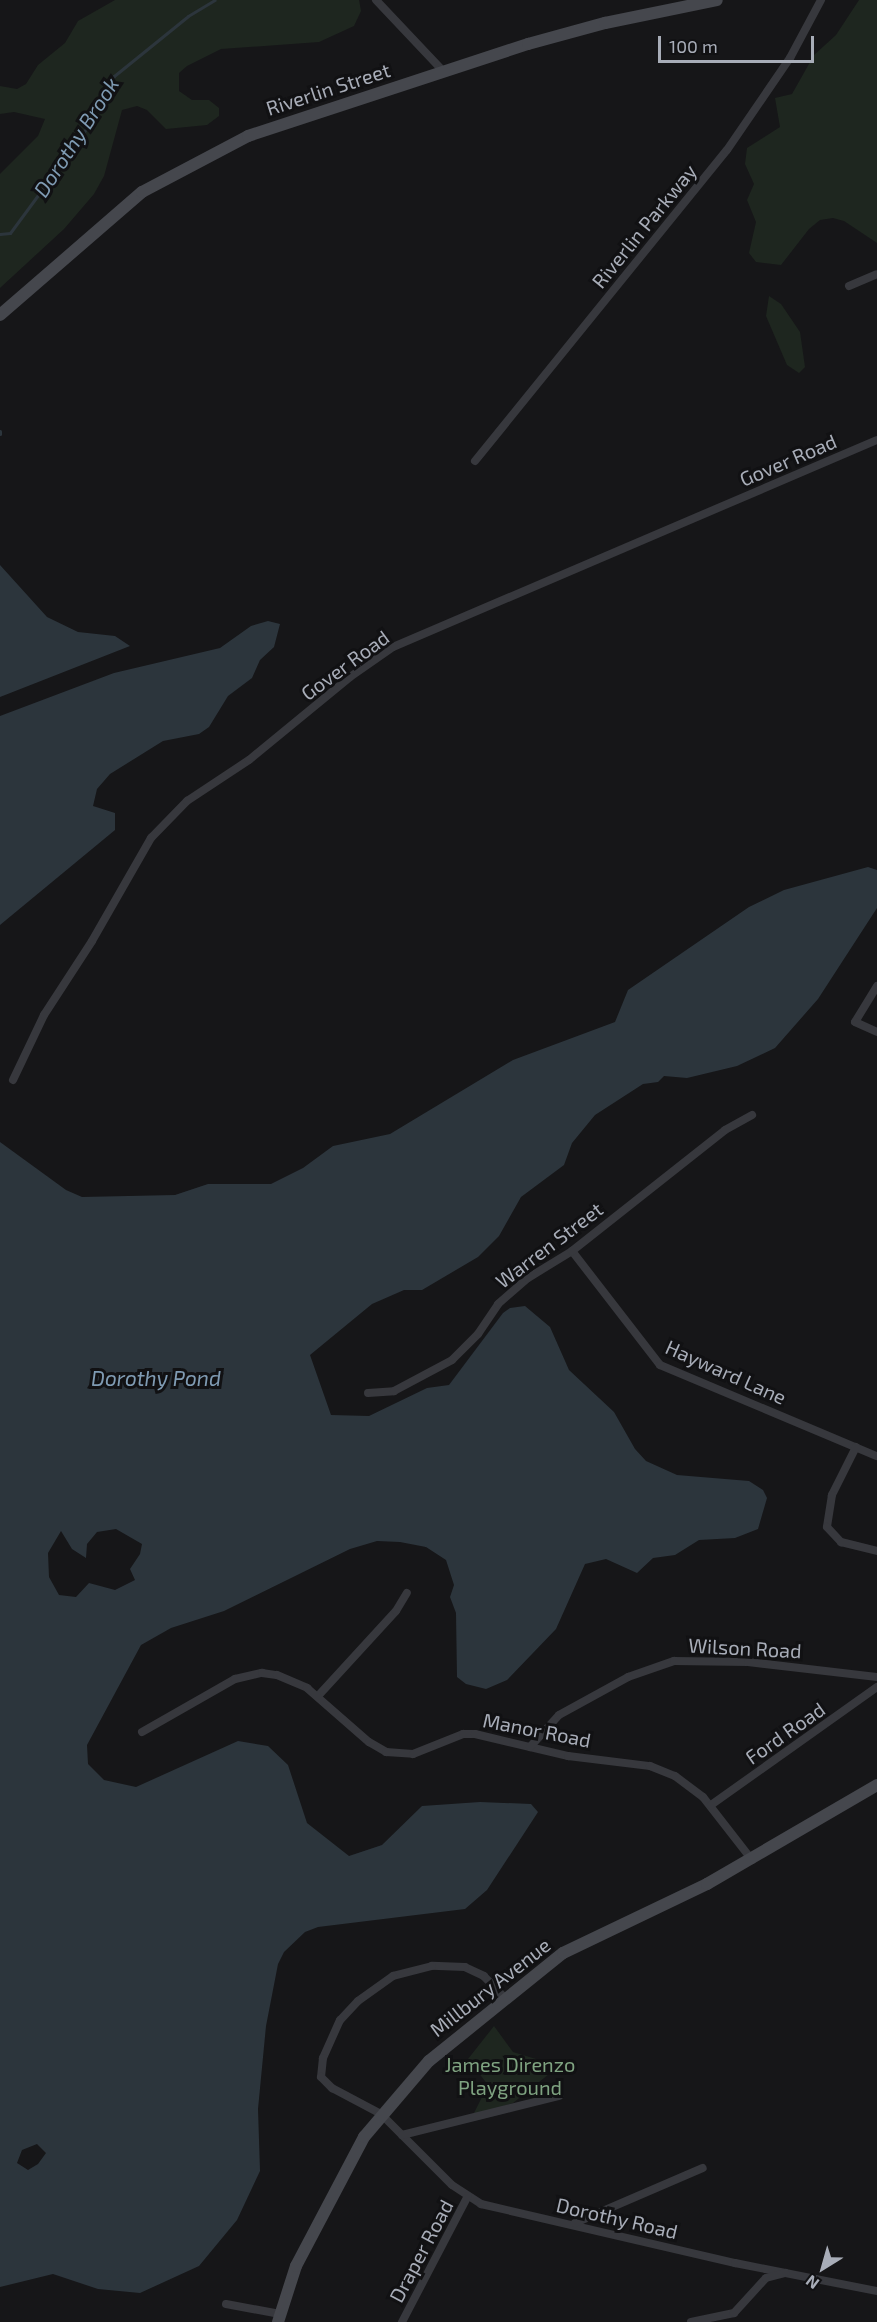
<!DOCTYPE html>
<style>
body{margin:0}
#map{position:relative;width:877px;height:2322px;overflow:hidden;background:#161618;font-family:"Exo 2",sans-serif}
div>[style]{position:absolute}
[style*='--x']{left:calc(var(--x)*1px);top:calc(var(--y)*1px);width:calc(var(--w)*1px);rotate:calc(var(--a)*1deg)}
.green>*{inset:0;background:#1e261f}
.water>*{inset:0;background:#2c353c}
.stream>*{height:3px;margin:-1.5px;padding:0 1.5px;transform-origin:1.5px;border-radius:1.5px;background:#2c353c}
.street>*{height:8px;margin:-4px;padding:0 4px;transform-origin:4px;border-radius:4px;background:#37383d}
.secondary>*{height:12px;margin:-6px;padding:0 6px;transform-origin:6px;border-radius:6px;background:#45474d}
span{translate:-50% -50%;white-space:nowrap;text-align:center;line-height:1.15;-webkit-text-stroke:6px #111113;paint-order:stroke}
.street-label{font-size:20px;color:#a8adb8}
.park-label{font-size:20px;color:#7fa381}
.water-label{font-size:21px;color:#7f9bb3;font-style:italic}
.north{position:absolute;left:793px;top:2238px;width:60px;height:60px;-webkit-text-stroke:4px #111113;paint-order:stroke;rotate:217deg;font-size:16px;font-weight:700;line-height:24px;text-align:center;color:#a8adb8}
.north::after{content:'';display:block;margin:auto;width:21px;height:27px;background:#a8adb8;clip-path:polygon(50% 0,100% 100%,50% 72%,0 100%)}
.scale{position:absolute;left:658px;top:36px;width:156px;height:27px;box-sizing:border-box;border:3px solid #a8adb8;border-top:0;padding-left:8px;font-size:18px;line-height:21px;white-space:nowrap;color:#a8adb8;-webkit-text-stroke:4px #111113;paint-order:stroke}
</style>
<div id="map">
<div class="green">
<i style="clip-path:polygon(115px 0,359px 0,361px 11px,354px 26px,319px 42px,221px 49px,187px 66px,179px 73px,179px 91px,192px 100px,209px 100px,219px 108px,219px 116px,207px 125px,166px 129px,147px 110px,137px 106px,122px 110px,104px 176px,94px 194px,64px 229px,0 288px,0 174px,38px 136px,45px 119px,14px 112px,0 114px,0 86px,17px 89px,26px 84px,38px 65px,65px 43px,78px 21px)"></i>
<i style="clip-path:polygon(859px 0,877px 0,877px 243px,844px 221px,833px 218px,820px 220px,809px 229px,781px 265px,756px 262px,749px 253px,756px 222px,747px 200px,754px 184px,745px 164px,747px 148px,780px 127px,775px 98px,792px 94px,814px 55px,836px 35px)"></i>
<i style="clip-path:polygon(769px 296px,781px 304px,800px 332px,805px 367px,799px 373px,787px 365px,766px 316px)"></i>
<i style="clip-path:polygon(494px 2026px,513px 2052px,559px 2066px,513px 2103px,472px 2117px,488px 2085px,468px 2059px)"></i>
</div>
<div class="water">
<i style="clip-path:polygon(0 565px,47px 617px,78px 632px,115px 636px,130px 646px,0 697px)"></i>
<i style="clip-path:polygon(268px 621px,280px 624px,274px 647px,260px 660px,252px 678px,228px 696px,209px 727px,199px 734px,163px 741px,110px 774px,97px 789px,93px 806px,115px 813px,115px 830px,0 925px,0 716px,114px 673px,220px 648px,251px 626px)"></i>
<i style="clip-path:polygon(evenodd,868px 867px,877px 870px,877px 908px,818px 999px,775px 1048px,737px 1066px,687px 1078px,664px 1076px,658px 1082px,643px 1084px,595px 1115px,572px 1143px,564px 1165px,521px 1197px,499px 1236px,478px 1257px,422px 1290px,404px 1290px,372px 1304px,310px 1355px,331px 1415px,369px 1416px,427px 1388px,449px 1385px,503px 1313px,510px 1308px,525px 1306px,550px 1327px,569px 1370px,614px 1412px,635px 1449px,646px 1461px,677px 1475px,749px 1481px,763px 1490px,767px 1498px,758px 1529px,735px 1538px,699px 1540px,675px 1555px,653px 1558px,637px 1573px,606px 1559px,585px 1564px,556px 1629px,507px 1680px,486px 1689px,466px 1684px,457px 1677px,456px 1613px,450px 1597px,454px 1585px,446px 1560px,426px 1547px,400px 1542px,377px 1541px,350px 1549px,224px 1611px,171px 1628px,141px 1645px,87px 1745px,88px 1764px,104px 1780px,136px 1787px,238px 1741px,268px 1746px,288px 1765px,307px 1823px,349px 1856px,382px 1845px,422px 1806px,480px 1802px,531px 1804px,538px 1812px,487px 1890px,465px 1909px,318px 1927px,305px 1932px,284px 1952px,278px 1964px,266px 2026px,258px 2109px,260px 2171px,237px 2220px,199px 2266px,140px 2293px,98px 2289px,53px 2274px,0 2287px,0 1142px,66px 1190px,82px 1197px,175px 1195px,208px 1184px,271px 1184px,303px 1168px,333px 1146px,390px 1134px,513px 1060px,615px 1022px,628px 990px,749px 907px,784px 890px,868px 867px,116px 1529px,142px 1544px,140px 1554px,130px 1569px,135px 1580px,115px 1590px,89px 1583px,76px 1597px,59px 1595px,49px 1577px,48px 1553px,61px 1531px,72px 1549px,86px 1558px,87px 1544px,97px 1532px,116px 1529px,868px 867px,37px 2144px,46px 2153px,38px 2164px,28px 2170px,17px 2163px,22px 2150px,37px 2144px)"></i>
</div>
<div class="stream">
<i style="--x:0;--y:234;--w:10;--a:-6"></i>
<i style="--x:10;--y:233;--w:123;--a:-53.6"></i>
<i style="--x:83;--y:134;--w:66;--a:-61.9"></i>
<i style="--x:114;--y:76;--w:95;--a:-39"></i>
<i style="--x:188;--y:16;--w:31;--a:-31"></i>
<i style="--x:0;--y:431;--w:3;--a:90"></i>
</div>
<div class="street">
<i style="--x:376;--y:0;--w:100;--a:46.6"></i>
<i style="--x:849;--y:286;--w:30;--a:-23"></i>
<i style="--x:475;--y:461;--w:400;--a:-51"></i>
<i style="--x:727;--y:150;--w:112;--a:-55.6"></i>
<i style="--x:790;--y:58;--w:66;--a:-61.9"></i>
<i style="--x:877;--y:986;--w:42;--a:121.4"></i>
<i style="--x:855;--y:1022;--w:24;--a:24"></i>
<i style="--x:13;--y:1080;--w:72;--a:-64.5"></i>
<i style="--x:44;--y:1015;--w:88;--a:-57"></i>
<i style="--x:92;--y:941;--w:119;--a:-60.2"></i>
<i style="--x:151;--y:838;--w:52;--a:-45.8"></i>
<i style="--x:187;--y:801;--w:74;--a:-33.5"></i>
<i style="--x:249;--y:760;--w:131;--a:-39.4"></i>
<i style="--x:350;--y:677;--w:52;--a:-34.9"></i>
<i style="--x:393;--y:647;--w:526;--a:-23.16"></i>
<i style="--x:572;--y:1251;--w:144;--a:52.3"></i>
<i style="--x:660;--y:1365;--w:235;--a:22.8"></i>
<i style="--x:368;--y:1393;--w:26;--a:-4"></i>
<i style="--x:394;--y:1391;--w:66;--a:-28.1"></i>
<i style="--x:452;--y:1360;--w:37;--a:-45"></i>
<i style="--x:478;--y:1334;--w:36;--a:-56"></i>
<i style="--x:498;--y:1304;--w:40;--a:-41"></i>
<i style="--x:528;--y:1278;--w:52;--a:-31.5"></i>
<i style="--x:572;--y:1251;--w:195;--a:-38.3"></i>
<i style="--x:725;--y:1130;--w:31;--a:-29"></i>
<i style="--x:856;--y:1447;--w:54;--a:116.6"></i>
<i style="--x:832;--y:1495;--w:32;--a:99"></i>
<i style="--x:827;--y:1527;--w:21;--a:47"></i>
<i style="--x:841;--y:1542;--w:37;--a:14"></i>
<i style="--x:318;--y:1696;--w:115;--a:-47.5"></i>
<i style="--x:396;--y:1611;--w:21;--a:-59"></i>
<i style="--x:142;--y:1732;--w:107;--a:-29.7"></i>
<i style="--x:235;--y:1679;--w:28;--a:-13"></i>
<i style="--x:262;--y:1673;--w:15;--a:8"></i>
<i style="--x:277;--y:1675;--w:33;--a:23"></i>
<i style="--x:307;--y:1688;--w:82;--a:41.1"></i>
<i style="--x:369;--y:1742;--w:20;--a:30"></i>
<i style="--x:386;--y:1752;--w:27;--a:4"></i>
<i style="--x:413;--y:1754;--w:54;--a:-21.8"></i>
<i style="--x:463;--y:1734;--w:12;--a:0"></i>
<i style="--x:475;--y:1734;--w:96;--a:13.3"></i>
<i style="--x:568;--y:1756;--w:83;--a:7"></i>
<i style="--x:650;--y:1766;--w:27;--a:22"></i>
<i style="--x:675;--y:1776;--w:35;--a:37"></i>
<i style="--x:703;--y:1797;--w:80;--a:52.1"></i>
<i style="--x:530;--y:1747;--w:43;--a:-47.8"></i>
<i style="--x:559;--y:1715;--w:79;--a:-28.8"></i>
<i style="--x:628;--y:1677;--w:49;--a:-19.2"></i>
<i style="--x:674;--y:1661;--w:74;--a:0.8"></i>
<i style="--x:748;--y:1662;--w:130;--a:6.6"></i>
<i style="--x:711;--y:1805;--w:204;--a:-35.4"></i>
<i style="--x:504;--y:1997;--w:29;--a:-134"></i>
<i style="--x:484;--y:1976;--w:21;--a:-155"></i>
<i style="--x:465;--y:1967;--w:33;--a:-178"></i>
<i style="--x:432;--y:1966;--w:40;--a:165.6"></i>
<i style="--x:393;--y:1976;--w:43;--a:144.5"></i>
<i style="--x:358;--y:2001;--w:26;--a:133"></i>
<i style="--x:340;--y:2020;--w:42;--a:114.1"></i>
<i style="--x:323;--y:2058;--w:19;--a:96"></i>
<i style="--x:321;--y:2077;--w:16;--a:45"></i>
<i style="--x:332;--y:2088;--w:55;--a:28"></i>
<i style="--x:381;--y:2114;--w:100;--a:45"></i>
<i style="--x:452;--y:2185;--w:35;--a:33"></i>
<i style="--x:481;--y:2204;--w:261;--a:13.1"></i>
<i style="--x:735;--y:2263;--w:145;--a:11.2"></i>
<i style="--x:402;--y:2135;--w:162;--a:-14"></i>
<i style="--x:575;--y:2223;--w:139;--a:-23.3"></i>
<i style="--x:226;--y:2304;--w:55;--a:10.5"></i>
<i style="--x:402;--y:2322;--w:142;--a:-62.4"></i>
<i style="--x:691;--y:2322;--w:44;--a:-11.8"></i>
<i style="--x:734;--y:2313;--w:47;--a:-47.6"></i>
<i style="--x:766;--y:2278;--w:20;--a:-15"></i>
</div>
<div class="secondary">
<i style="--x:0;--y:315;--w:188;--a:-40.9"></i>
<i style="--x:142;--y:192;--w:120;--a:-27.8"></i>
<i style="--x:248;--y:136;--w:295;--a:-18.2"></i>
<i style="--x:528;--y:44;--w:80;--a:-15.3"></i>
<i style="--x:605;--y:23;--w:114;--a:-11.6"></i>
<i style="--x:278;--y:2322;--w:59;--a:-72.2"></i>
<i style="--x:296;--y:2266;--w:146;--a:-62.2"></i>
<i style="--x:364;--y:2137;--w:100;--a:-49.5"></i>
<i style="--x:429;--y:2061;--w:172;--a:-38.9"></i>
<i style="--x:563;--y:1953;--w:160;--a:-25.6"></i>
<i style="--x:707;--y:1884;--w:197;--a:-30.2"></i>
</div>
<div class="street-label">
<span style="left:328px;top:89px;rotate:-18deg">Riverlin Street</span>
<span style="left:644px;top:226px;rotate:-51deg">Riverlin Parkway</span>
<span style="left:788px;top:460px;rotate:-23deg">Gover Road</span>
<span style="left:345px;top:665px;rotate:-36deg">Gover Road</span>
<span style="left:549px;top:1245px;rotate:-37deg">Warren Street</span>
<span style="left:726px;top:1372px;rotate:24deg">Hayward Lane</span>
<span style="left:745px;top:1648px;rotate:3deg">Wilson Road</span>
<span style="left:537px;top:1730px;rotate:11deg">Manor Road</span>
<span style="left:785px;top:1733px;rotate:-35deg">Ford Road</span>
<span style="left:490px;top:1987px;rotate:-38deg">Millbury Avenue</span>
<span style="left:617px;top:2218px;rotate:13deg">Dorothy Road</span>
<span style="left:421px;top:2251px;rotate:-62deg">Draper Road</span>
</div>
<div class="park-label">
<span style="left:510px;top:2076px">James Direnzo<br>Playground</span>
</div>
<div class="water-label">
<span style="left:76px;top:137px;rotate:-57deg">Dorothy Brook</span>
<span style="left:156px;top:1378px">Dorothy Pond</span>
</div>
<div class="north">N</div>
<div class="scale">100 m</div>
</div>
